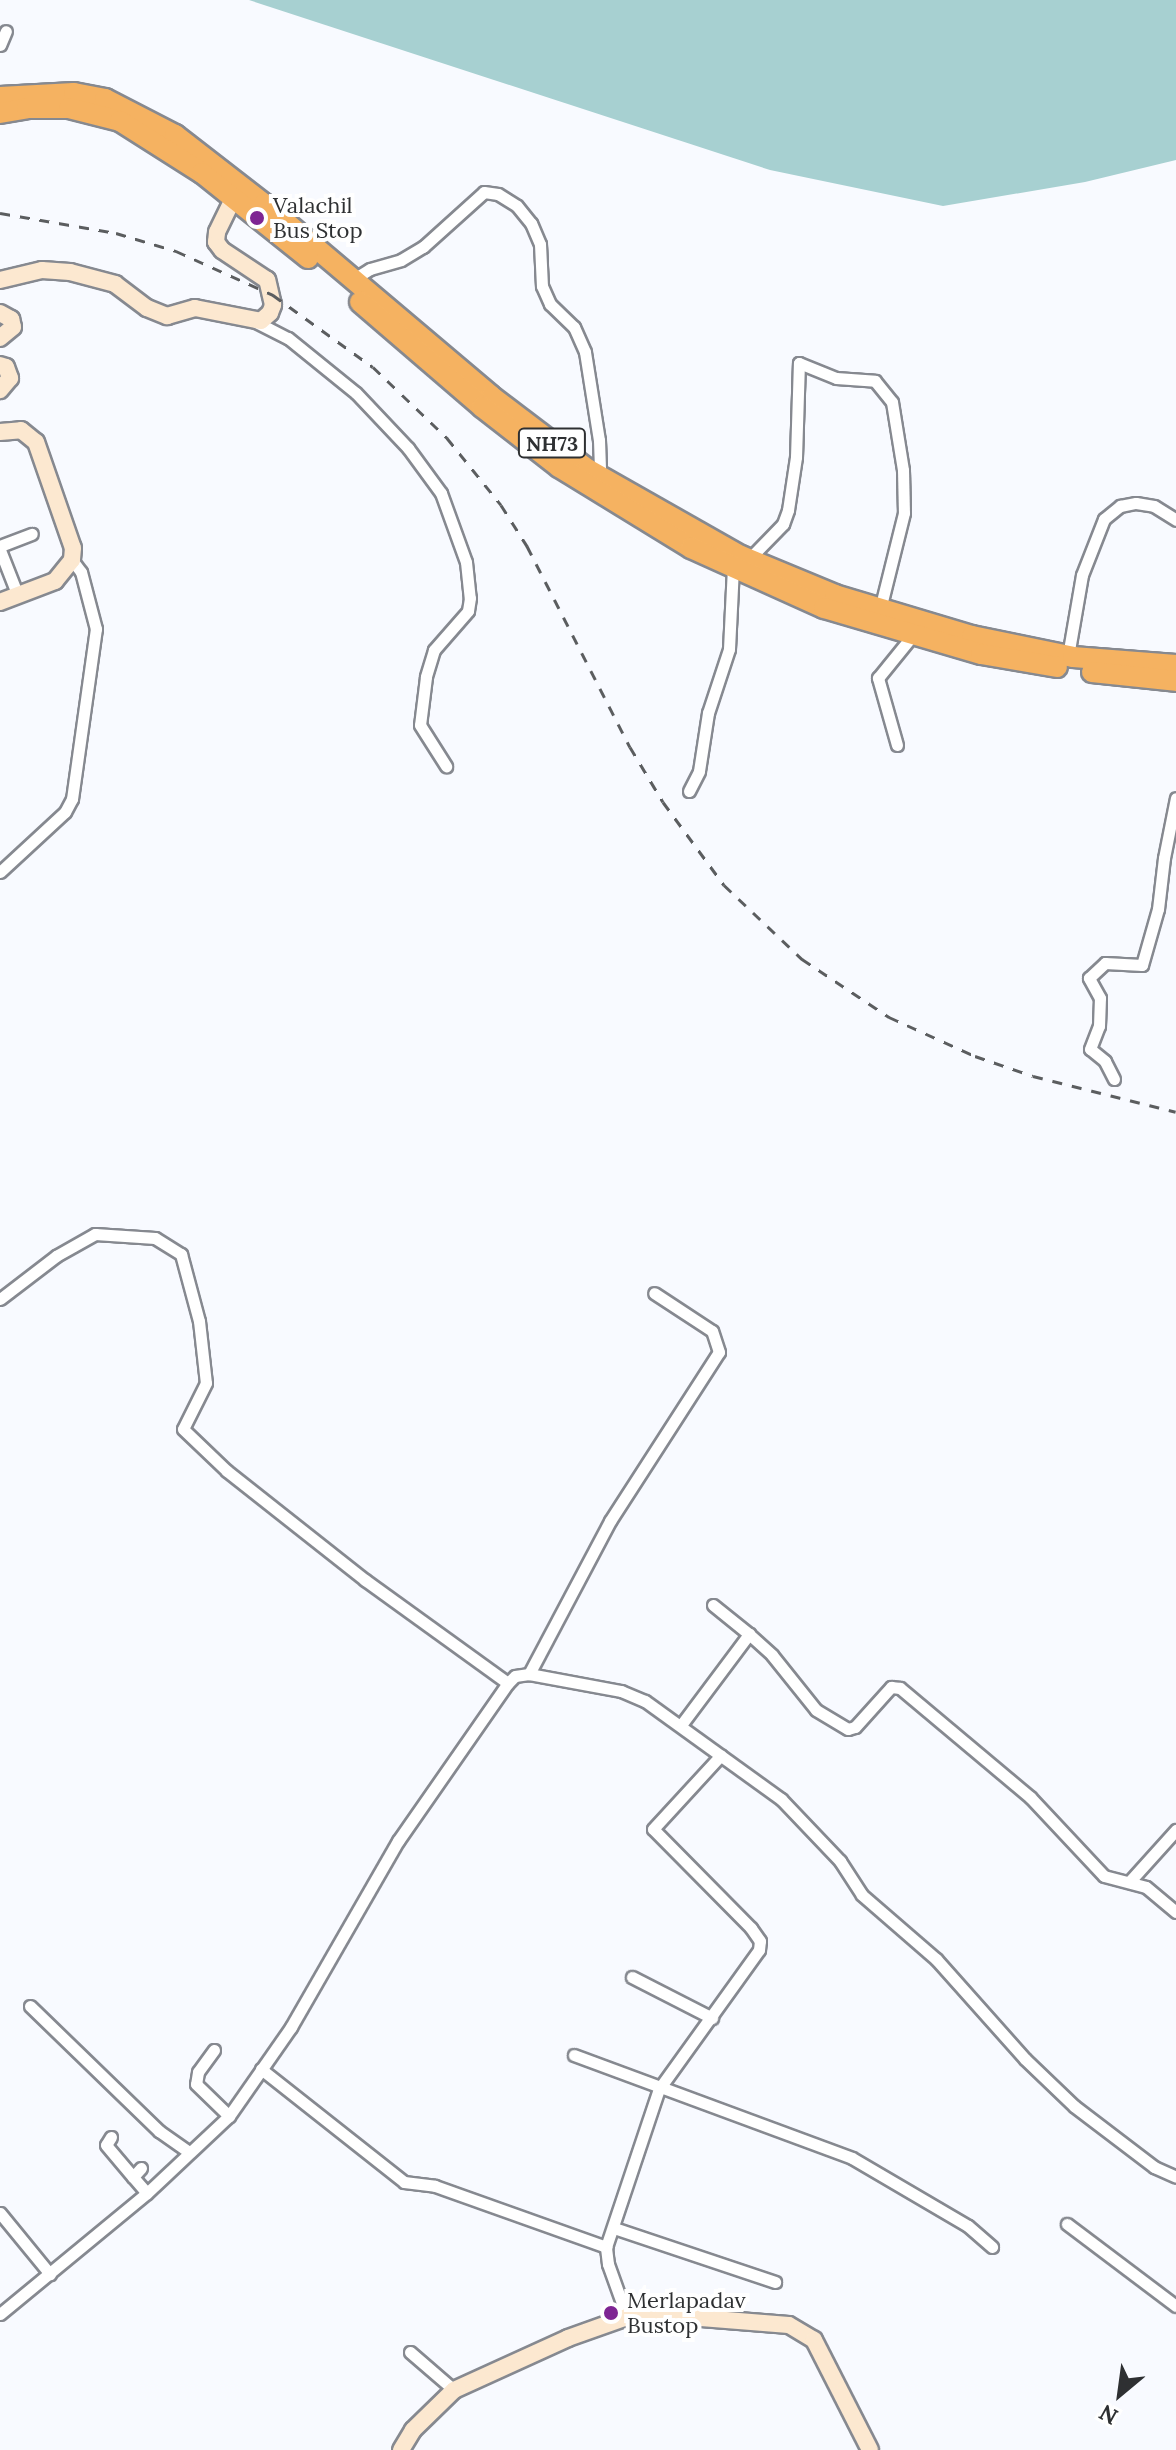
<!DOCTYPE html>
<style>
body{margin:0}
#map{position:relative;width:1176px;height:2450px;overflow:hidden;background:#f8faff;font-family:Lora,serif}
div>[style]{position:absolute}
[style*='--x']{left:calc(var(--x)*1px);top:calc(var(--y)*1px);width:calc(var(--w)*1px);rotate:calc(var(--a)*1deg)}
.water>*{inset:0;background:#a7d0d1}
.roads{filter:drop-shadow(2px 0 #868990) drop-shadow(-2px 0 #868990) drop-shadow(0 2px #868990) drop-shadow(0 -2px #868990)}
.street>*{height:11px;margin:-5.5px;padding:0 5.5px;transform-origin:5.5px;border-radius:5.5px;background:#fff}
.secondary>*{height:16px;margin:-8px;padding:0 8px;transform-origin:8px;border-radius:8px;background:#fce8d0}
.highway>*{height:20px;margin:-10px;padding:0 10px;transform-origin:10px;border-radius:10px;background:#f5b261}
.rail>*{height:3px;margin-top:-1.5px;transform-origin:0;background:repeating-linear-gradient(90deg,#5b5d5f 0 10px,transparent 0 20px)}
.dots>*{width:22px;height:22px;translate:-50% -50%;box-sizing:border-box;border:4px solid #fff;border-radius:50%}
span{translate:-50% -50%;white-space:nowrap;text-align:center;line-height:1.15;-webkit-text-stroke:8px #fff;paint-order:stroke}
.shield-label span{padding:2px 6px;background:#fff;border:2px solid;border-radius:6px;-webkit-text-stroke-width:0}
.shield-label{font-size:20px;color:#2e3032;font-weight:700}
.poi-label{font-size:22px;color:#2e3032}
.left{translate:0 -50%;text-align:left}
.north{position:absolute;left:1080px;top:2354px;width:80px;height:80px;-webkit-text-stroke:6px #fff;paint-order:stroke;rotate:209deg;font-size:22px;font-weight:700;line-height:32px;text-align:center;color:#2e3032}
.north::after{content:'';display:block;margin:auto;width:28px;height:36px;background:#2e3032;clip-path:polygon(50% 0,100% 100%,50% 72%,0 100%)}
</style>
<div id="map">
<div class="water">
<i style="clip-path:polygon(249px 0,1176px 0,1176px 160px,1085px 182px,943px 206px,770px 170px)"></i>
</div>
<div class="roads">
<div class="street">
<i style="--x:0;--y:45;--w:15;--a:-67"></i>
<i style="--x:354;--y:279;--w:19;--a:-32"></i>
<i style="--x:370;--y:269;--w:32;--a:-16"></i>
<i style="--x:401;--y:260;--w:26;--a:-31"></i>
<i style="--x:423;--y:247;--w:82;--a:-42"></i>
<i style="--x:484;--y:192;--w:14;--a:8"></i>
<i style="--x:498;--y:194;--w:22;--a:32"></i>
<i style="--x:517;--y:206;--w:22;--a:51"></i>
<i style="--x:531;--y:223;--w:23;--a:67"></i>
<i style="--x:540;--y:244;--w:42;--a:87.3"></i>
<i style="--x:542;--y:286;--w:20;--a:66"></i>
<i style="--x:550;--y:304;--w:33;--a:44"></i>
<i style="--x:574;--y:327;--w:27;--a:66"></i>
<i style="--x:585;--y:352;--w:89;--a:81"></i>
<i style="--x:599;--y:440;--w:36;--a:88"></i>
<i style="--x:256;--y:322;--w:36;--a:27"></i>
<i style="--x:288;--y:338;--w:87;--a:39"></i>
<i style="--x:356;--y:393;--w:76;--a:46.6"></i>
<i style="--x:408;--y:448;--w:56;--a:53.7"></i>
<i style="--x:441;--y:493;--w:73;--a:70.1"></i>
<i style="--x:466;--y:562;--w:36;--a:84"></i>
<i style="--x:470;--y:598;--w:13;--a:99"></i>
<i style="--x:468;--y:611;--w:52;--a:131.1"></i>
<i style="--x:434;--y:650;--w:28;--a:107"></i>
<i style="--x:426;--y:677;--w:48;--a:97.1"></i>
<i style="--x:420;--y:725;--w:49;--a:57.6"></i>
<i style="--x:0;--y:546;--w:34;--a:-21"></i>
<i style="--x:0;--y:550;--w:49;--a:68.6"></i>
<i style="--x:749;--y:559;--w:49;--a:-45.8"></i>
<i style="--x:783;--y:524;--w:15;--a:-70"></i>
<i style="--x:788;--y:510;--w:54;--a:-81.4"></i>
<i style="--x:796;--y:457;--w:94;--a:-88.2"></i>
<i style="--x:799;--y:363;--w:40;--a:22"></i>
<i style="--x:836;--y:378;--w:39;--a:4"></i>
<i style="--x:875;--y:381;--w:27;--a:51"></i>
<i style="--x:892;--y:402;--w:69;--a:80.8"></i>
<i style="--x:903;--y:470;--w:43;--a:88.7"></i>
<i style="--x:904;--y:513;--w:99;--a:104"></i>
<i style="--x:1068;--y:656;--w:82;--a:-80.2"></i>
<i style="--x:1082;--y:575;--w:60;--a:-68.6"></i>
<i style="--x:1104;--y:519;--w:21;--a:-39"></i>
<i style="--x:1120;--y:506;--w:16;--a:-11"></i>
<i style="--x:1136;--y:503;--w:18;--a:9"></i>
<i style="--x:1154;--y:506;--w:26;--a:32"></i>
<i style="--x:897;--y:745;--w:70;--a:-105.8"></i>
<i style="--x:878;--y:678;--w:55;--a:-50.9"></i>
<i style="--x:689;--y:791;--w:22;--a:-63"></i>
<i style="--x:699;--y:771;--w:59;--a:-81.2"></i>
<i style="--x:708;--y:713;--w:67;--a:-71.8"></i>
<i style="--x:729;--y:649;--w:82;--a:-87.2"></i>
<i style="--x:0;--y:872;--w:88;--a:-42.7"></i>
<i style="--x:65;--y:812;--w:15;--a:-62"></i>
<i style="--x:72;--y:799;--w:172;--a:-82"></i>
<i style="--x:96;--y:629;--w:59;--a:-104.7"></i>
<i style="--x:81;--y:572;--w:15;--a:-127"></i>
<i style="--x:1114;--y:1079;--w:20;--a:-117"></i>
<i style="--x:1105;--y:1061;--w:19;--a:-141"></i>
<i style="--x:1090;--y:1049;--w:25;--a:-69"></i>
<i style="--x:1099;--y:1026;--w:28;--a:-88"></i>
<i style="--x:1100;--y:998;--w:23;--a:-119"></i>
<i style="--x:1089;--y:978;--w:22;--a:-43"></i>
<i style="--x:1105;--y:963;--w:37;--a:3"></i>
<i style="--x:1142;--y:965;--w:58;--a:-74.1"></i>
<i style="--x:1158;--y:909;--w:51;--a:-83.3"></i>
<i style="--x:1164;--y:858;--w:61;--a:-78.7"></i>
<i style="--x:0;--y:1299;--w:71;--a:-37.5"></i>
<i style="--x:56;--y:1256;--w:45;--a:-29.4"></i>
<i style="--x:95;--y:1234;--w:60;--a:3.8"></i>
<i style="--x:155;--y:1238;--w:31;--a:32"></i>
<i style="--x:181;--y:1254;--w:69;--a:75"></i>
<i style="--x:199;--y:1321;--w:62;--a:83.6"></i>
<i style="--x:206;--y:1383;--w:51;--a:116.6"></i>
<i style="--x:183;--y:1429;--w:61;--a:43.7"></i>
<i style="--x:227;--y:1471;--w:176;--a:38.3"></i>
<i style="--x:365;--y:1580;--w:176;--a:35.8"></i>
<i style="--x:713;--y:1605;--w:46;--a:38.9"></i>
<i style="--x:529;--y:1674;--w:173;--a:-62.1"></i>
<i style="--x:610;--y:1521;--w:201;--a:-57.2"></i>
<i style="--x:719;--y:1352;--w:22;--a:-108"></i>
<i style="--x:712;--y:1331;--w:69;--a:-146.8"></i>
<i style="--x:681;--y:1725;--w:114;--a:-53.2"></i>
<i style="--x:749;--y:1634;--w:31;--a:42"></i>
<i style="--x:772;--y:1655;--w:70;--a:51.3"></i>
<i style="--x:816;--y:1710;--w:37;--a:31"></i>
<i style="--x:848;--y:1729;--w:7;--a:-16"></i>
<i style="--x:855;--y:1727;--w:54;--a:-48"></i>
<i style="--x:891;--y:1687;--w:9;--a:6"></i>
<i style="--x:900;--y:1688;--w:170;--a:40"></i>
<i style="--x:1030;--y:1797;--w:108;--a:46.9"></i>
<i style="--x:1104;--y:1876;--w:43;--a:14.7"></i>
<i style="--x:1146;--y:1887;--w:39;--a:40"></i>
<i style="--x:1130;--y:1881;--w:69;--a:-48"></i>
<i style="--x:632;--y:1977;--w:90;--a:27.1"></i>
<i style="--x:30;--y:2006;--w:180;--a:44.1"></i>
<i style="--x:159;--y:2131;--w:37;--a:35"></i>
<i style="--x:214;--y:2050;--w:27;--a:126"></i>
<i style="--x:198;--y:2072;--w:12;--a:99"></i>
<i style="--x:196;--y:2084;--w:46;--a:44.1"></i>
<i style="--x:574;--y:2055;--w:296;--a:20.3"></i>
<i style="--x:852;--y:2158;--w:134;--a:30.4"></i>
<i style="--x:968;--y:2226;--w:32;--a:41"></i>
<i style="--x:261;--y:2069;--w:182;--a:38.3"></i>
<i style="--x:404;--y:2182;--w:31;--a:7"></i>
<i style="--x:435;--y:2186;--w:182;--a:19.6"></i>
<i style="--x:111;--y:2137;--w:9;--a:122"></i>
<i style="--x:106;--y:2145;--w:42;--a:49.8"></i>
<i style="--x:141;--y:2168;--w:12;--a:132"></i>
<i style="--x:133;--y:2177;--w:21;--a:49"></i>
<i style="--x:0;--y:2213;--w:79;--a:50.7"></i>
<i style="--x:1067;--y:2224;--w:136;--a:37"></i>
<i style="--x:614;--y:2228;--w:170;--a:18.5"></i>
<i style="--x:0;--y:2314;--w:190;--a:-39.5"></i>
<i style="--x:147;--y:2193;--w:112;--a:-43.2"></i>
<i style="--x:229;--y:2116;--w:108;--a:-55.1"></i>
<i style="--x:291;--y:2027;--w:215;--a:-60.1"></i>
<i style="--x:398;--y:1841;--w:193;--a:-55.2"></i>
<i style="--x:508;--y:1683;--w:10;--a:-45"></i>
<i style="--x:515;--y:1676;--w:14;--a:-8"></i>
<i style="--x:529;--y:1674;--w:94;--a:10.5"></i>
<i style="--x:621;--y:1691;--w:26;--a:23"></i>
<i style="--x:645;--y:1701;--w:168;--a:35.8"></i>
<i style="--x:781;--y:1799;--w:86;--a:46.4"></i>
<i style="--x:840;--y:1861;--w:40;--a:57.1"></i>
<i style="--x:862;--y:1895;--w:98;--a:40.9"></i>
<i style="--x:936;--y:1959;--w:134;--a:48.3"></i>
<i style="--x:1025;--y:2059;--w:68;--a:43.8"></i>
<i style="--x:1074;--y:2106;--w:101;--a:37.3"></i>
<i style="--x:1154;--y:2167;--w:24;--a:24"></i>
<i style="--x:627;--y:2317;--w:56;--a:-109.7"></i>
<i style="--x:608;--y:2264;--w:17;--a:-97"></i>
<i style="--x:606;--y:2247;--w:167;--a:-71.5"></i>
<i style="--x:659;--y:2089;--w:171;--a:-54.3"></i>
<i style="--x:759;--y:1950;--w:9;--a:-84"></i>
<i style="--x:760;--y:1941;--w:16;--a:-125"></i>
<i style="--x:751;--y:1928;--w:139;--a:-134.7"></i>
<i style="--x:653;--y:1829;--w:100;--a:-47.4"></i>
<i style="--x:410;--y:2352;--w:58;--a:40.8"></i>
</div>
<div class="secondary">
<i style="--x:0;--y:280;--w:43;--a:-13.4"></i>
<i style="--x:42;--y:270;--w:28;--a:4"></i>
<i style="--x:70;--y:272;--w:47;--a:14.9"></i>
<i style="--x:115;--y:284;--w:40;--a:37"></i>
<i style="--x:147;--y:308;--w:22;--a:22"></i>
<i style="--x:167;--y:316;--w:29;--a:-16"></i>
<i style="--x:195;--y:308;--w:67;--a:11.1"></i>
<i style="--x:261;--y:321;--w:12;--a:-42"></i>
<i style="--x:270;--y:313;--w:9;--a:-69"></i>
<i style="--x:273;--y:305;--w:26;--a:-103"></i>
<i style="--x:267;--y:280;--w:54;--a:-146.3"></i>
<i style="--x:222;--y:250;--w:10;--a:-127"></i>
<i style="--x:216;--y:242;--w:10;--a:-84"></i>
<i style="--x:217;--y:232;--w:48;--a:-64"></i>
<i style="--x:0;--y:313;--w:13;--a:29"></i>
<i style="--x:11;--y:319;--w:8;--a:76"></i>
<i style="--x:13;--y:327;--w:17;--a:140"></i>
<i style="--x:0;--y:365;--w:6;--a:18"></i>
<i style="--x:6;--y:367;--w:12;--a:70"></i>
<i style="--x:10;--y:378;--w:16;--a:130"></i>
<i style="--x:0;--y:432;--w:21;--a:-5"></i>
<i style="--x:21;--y:430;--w:19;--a:39"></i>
<i style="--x:36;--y:442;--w:112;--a:70.8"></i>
<i style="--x:73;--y:548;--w:12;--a:95"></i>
<i style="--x:72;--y:560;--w:27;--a:129"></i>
<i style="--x:55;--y:581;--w:59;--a:159.1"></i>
<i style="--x:401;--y:2450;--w:23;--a:-59"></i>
<i style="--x:413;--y:2430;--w:57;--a:-44.3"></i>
<i style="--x:454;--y:2390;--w:125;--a:-24.5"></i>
<i style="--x:568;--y:2338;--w:63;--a:-19.6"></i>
<i style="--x:627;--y:2317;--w:49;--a:-1.2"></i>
<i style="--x:676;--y:2316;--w:113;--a:4.6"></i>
<i style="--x:789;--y:2325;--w:29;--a:31"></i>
<i style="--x:814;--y:2340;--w:123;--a:63"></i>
</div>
<div class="highway">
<i style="--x:0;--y:97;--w:74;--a:-3.1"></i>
<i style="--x:74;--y:93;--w:32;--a:11"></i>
<i style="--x:105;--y:99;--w:79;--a:27.2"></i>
<i style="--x:175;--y:135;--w:113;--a:37.8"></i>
<i style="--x:264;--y:204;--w:297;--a:40.2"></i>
<i style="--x:491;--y:396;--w:121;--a:37.2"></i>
<i style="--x:587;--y:469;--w:177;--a:29.5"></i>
<i style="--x:741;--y:556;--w:102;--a:22.5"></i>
<i style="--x:835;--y:595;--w:143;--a:16.7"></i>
<i style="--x:972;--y:636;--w:103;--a:11.7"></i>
<i style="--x:1073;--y:657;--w:103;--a:4.4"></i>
<i style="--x:0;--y:113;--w:27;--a:-10"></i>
<i style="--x:27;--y:108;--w:42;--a:0"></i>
<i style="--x:69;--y:108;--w:53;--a:14.3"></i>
<i style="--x:120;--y:121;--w:97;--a:32.4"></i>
<i style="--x:202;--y:173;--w:136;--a:38.7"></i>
<i style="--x:360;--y:302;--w:161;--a:40.7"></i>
<i style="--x:482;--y:407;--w:98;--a:37.9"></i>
<i style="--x:559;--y:467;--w:155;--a:31.5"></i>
<i style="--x:691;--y:548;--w:146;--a:24.3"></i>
<i style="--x:824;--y:608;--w:164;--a:16.3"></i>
<i style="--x:981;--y:654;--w:77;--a:9.7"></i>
<i style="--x:1092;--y:672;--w:84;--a:6.1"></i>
</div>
</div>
<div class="rail">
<i style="--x:0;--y:213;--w:118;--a:9.8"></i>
<i style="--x:116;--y:233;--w:63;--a:16.7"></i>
<i style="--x:176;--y:251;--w:107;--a:24.4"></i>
<i style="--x:273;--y:295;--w:123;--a:35.8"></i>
<i style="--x:373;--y:367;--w:103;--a:43.8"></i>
<i style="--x:447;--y:438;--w:86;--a:51.1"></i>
<i style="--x:501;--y:505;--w:49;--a:57.6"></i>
<i style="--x:527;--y:546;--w:226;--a:62.9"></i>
<i style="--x:630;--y:747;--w:64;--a:59"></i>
<i style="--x:663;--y:802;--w:103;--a:53.7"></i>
<i style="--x:724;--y:885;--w:108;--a:43.5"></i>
<i style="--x:802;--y:959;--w:105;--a:33.7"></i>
<i style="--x:889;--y:1017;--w:94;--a:24.4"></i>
<i style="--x:975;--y:1056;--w:61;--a:19"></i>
<i style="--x:1033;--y:1076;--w:147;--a:14.1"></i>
</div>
<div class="dots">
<i style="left:257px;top:218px;background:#7e2593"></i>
<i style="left:611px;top:2313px;background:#7e2593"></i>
</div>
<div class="shield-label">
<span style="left:552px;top:443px">NH73</span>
</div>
<div class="poi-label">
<span class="left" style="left:273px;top:218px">Valachil<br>Bus Stop</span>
<span class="left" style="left:627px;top:2313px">Merlapadav<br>Bustop</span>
</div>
<div class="north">N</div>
</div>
